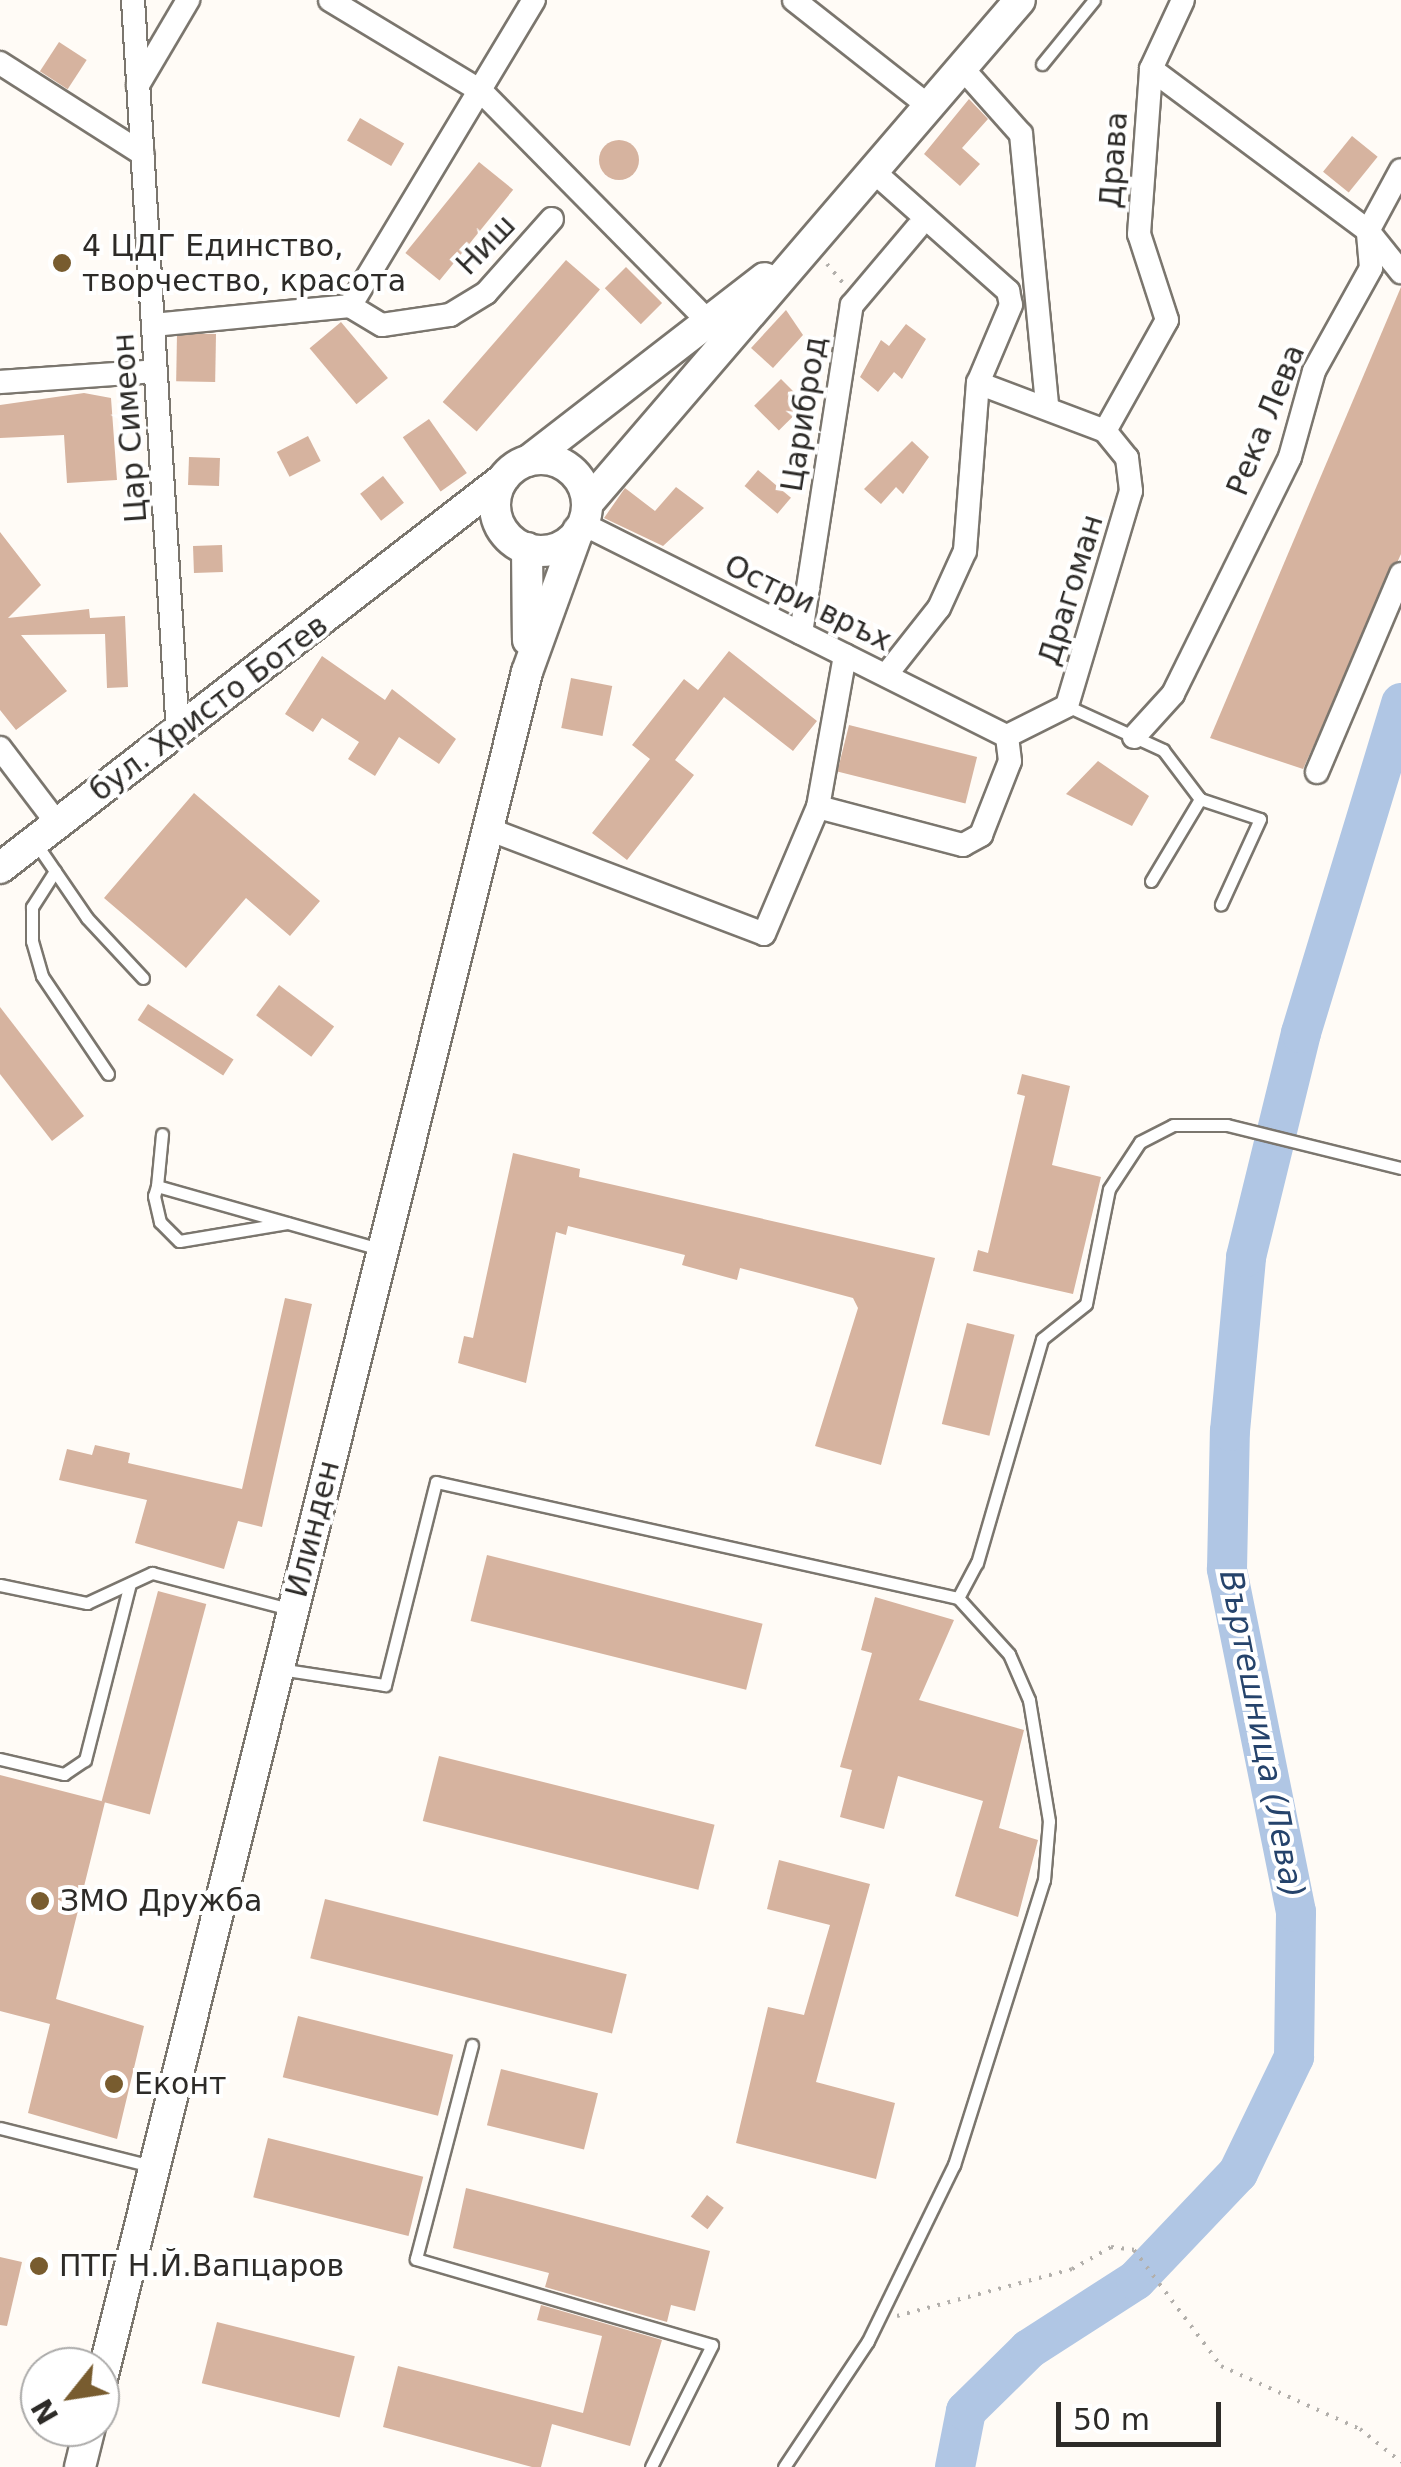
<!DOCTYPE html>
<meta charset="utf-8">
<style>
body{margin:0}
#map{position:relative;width:1401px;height:2467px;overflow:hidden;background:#fffbf6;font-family:"DejaVu Sans",sans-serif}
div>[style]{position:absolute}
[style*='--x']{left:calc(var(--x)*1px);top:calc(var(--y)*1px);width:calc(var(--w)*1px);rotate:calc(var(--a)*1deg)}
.river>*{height:40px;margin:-20px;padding:0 20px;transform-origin:20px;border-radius:20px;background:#b0c6e4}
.building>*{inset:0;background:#d6b39f;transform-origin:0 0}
.round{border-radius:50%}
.path>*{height:4px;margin-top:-2px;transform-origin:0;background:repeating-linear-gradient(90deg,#b2afab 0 2.5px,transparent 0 10.5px)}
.roads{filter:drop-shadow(2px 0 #7b766e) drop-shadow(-2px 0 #7b766e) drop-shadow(0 2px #7b766e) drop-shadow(0 -2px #7b766e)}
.lane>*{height:11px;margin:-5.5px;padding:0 5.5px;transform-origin:5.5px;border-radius:5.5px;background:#fff}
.street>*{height:22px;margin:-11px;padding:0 11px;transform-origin:11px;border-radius:11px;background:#fff}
.secondary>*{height:30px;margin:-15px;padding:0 15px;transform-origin:15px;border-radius:15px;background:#fff}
.secondary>.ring{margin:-15px;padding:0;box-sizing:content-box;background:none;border:30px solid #fff;border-radius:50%}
.dots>*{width:28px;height:28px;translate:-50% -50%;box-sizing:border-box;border:5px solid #fff;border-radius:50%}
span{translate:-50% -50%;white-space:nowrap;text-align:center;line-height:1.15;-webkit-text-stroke:8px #fff;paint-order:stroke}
.street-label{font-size:30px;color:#2d2b28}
.poi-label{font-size:30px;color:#2d2b28}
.left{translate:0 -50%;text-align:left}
.water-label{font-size:32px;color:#25436b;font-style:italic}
.north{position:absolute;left:20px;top:2347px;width:100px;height:100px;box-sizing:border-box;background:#fff;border:2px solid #abaaa9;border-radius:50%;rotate:240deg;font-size:28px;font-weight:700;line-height:40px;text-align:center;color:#2d2b28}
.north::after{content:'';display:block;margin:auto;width:35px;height:45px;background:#785c2f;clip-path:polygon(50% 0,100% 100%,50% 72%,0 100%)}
.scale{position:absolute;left:1056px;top:2402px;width:165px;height:45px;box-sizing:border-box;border:5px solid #2d2b28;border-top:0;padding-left:12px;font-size:30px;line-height:35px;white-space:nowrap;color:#2d2b28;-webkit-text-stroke:8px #fff;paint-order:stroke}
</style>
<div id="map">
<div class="river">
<i style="--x:955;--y:2467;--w:57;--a:-78.9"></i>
<i style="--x:966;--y:2411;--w:88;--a:-44.5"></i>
<i style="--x:1029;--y:2349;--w:127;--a:-32.8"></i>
<i style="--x:1136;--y:2280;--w:148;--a:-46.4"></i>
<i style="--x:1238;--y:2173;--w:129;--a:-64.2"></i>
<i style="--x:1294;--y:2057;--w:145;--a:-89.2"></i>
<i style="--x:1296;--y:1912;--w:350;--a:-101.4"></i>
<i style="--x:1227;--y:1569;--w:138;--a:-88.8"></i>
<i style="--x:1230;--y:1431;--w:175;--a:-84.7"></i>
<i style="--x:1246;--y:1257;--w:231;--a:-76.2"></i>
<i style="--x:1301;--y:1033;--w:345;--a:-73.1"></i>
</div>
<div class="building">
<i style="left:59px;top:42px;width:33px;height:35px;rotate:33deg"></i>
<i style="clip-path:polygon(969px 99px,988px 119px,962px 148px,980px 164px,960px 186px,924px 154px)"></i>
<i style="left:360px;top:118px;width:51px;height:26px;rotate:30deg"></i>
<i style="left:1352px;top:136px;width:33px;height:46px;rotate:39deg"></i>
<i class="round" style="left:599px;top:140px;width:40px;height:40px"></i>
<i style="left:479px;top:162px;width:44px;height:117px;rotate:39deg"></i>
<i style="left:566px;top:260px;width:45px;height:188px;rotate:41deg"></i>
<i style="left:626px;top:267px;width:51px;height:30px;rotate:45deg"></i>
<i style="clip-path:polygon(1401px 287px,1401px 554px,1303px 769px,1210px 738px)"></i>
<i style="clip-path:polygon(786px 310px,803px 335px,773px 368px,751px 348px)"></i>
<i style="left:341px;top:322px;width:73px;height:41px;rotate:50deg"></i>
<i style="clip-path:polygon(906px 324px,926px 339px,902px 379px,894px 372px,878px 392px,860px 377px,881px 340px,889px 346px)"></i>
<i style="left:216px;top:334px;width:48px;height:39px;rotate:91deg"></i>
<i style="left:781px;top:379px;width:35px;height:38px;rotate:45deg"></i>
<i style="clip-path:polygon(84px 393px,111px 398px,117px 480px,67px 483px,64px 435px,0 438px,0 405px)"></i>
<i style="left:429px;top:419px;width:66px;height:32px;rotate:55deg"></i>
<i style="left:308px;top:436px;width:28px;height:35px;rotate:63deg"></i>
<i style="clip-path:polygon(912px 441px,929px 457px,903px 494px,896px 487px,881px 504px,864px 489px)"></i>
<i style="left:189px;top:457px;width:31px;height:28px;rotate:2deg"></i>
<i style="left:758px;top:470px;width:43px;height:21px;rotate:40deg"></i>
<i style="left:383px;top:476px;width:34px;height:29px;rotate:52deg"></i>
<i style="clip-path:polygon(676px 487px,704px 508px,663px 546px,604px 518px,625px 488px,655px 511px)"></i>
<i style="clip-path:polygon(0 532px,41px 585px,8px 618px,89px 609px,90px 618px,125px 616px,128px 687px,107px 688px,105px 634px,21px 635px,67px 691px,16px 730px,0 710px)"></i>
<i style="left:222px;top:545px;width:27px;height:29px;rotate:88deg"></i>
<i style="clip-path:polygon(729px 651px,817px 721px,793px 751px,724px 697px,675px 760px,694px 775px,627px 860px,592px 833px,650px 759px,632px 745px,684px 679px,698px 690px)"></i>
<i style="clip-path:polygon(322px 656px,385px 700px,392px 689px,456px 739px,439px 764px,399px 737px,375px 776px,348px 759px,359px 742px,322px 718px,313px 732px,285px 714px)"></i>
<i style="left:571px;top:678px;width:42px;height:51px;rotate:11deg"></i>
<i style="left:849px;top:725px;width:132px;height:48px;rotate:14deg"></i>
<i style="clip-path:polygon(1098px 761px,1149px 796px,1132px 826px,1066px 794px)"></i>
<i style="clip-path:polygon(194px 793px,320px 901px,290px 936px,246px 898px,186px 968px,104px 898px)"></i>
<i style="left:279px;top:985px;width:69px;height:38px;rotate:37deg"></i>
<i style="left:148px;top:1004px;width:102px;height:19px;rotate:33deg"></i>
<i style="clip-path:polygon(0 1007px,84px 1116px,52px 1141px,0 1074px)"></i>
<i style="clip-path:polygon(1022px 1074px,1070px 1086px,1052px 1165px,1101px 1177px,1073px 1294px,973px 1271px,978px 1250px,988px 1253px,1025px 1096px,1017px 1094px)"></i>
<i style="clip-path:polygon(513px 1153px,580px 1169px,579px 1177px,935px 1258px,881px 1465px,815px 1446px,858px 1308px,853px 1298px,740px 1268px,737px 1280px,682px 1265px,685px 1255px,568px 1226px,566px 1235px,556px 1232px,526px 1383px,458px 1363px,464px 1336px,473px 1338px)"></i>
<i style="clip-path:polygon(285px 1298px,312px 1304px,262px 1527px,238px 1521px,224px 1569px,135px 1543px,147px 1500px,59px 1480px,67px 1449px,92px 1455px,95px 1445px,130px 1453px,128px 1463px,242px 1489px)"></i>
<i style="left:967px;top:1323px;width:49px;height:104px;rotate:14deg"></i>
<i style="left:487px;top:1555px;width:284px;height:68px;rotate:14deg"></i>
<i style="left:158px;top:1591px;width:50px;height:218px;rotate:15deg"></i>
<i style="clip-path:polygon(875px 1597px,954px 1620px,919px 1700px,1024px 1730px,999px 1828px,1038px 1840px,1018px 1917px,955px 1896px,983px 1801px,898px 1776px,884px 1829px,840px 1817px,852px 1770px,840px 1767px,872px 1653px,861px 1650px)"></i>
<i style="left:439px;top:1756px;width:284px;height:67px;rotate:14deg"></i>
<i style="clip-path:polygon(0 1775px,105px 1802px,56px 1999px,144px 2026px,117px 2139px,28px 2113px,50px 2024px,0 2011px)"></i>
<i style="clip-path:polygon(779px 1860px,870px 1884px,816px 2082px,895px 2103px,876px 2179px,736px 2143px,768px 2007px,804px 2015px,830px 1925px,767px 1909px)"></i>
<i style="left:325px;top:1899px;width:311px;height:61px;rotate:14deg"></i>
<i style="left:298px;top:2016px;width:160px;height:63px;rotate:14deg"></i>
<i style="left:501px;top:2069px;width:100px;height:58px;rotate:14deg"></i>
<i style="left:268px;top:2138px;width:160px;height:61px;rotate:14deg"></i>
<i style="clip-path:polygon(466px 2188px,710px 2251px,695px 2311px,671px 2305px,667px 2322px,545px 2287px,549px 2273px,453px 2248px)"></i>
<i style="left:707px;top:2195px;width:21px;height:27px;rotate:37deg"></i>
<i style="clip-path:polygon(0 2257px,22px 2262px,7px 2326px,0 2325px)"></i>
<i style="clip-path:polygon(541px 2305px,662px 2340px,630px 2446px,552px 2424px,541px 2467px,532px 2467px,383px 2427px,398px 2366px,583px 2413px,602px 2336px,537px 2320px)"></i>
<i style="left:217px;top:2322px;width:142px;height:63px;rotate:14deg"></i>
</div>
<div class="path">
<i style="--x:827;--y:264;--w:25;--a:50"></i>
<i style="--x:897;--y:2316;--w:181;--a:-15"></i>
<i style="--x:1072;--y:2269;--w:45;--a:-29.4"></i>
<i style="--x:1111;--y:2247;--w:23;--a:7"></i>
<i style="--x:1134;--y:2250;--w:145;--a:53.1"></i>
<i style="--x:1221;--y:2366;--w:153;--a:24.4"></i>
<i style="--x:1360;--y:2429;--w:53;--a:38.8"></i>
</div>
<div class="roads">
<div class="lane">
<i style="--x:1042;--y:64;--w:82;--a:-50.9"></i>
<i style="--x:1067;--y:706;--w:106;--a:24.6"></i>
<i style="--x:1163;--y:750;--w:61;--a:52.9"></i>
<i style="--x:1200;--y:799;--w:63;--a:18.4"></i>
<i style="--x:1260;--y:819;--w:94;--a:114.6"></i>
<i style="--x:35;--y:842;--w:92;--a:55.6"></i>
<i style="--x:87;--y:918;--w:82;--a:47"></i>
<i style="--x:55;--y:871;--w:43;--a:122.6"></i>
<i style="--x:32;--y:907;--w:34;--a:90"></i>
<i style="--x:32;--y:941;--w:36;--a:74"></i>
<i style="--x:42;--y:976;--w:118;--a:56"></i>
<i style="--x:1151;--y:881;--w:96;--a:-59.1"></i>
<i style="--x:157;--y:1186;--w:52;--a:-84.5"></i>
<i style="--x:287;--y:1223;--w:109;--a:170.5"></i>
<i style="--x:179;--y:1241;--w:27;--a:-135"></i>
<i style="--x:160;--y:1222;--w:27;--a:-103"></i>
<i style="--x:154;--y:1196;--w:10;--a:-73"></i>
<i style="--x:157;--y:1186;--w:235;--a:15.8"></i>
<i style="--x:0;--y:1585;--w:89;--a:11.7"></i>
<i style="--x:87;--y:1603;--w:72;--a:-24.8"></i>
<i style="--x:152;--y:1573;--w:146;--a:14.7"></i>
<i style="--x:279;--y:1669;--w:107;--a:8.6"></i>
<i style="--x:385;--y:1685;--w:209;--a:-75.9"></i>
<i style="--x:436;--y:1482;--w:535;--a:12.53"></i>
<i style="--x:958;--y:1598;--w:40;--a:-62"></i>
<i style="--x:977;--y:1563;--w:233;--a:-73.8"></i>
<i style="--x:1042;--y:1339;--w:56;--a:-38.5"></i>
<i style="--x:1086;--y:1304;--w:117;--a:-78.7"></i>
<i style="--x:1109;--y:1189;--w:56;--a:-56.6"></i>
<i style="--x:1140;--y:1142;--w:37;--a:-27"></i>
<i style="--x:1173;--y:1125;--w:54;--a:0"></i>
<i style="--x:1227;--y:1125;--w:179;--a:13.9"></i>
<i style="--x:0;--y:1759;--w:66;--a:13.2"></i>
<i style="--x:64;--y:1774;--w:25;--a:-34"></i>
<i style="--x:85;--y:1760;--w:179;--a:-75.7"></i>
<i style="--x:472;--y:2045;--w:221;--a:104.7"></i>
<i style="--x:416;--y:2259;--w:308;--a:16.2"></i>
<i style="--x:712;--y:2345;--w:136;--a:116.6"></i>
<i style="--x:0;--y:2128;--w:156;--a:14.1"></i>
<i style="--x:784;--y:2467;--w:151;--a:-56.3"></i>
<i style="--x:868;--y:2341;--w:196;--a:-64"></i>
<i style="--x:954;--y:2165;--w:299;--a:-72.5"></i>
<i style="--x:1044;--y:1880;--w:59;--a:-85.2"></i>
<i style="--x:1049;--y:1821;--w:123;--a:-99.4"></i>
<i style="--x:1029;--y:1700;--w:50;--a:-113.5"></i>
<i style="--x:1009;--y:1654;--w:76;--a:-132.3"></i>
</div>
<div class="street">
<i style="--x:133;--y:0;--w:734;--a:86.49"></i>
<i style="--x:330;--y:0;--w:176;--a:31.1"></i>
<i style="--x:481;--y:91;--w:323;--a:45.4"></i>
<i style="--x:794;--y:0;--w:173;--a:38.2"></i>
<i style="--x:0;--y:63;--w:169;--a:32.5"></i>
<i style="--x:963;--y:69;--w:87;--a:48.3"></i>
<i style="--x:1021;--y:134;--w:272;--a:84.5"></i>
<i style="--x:1151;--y:69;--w:271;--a:36.7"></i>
<i style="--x:1368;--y:231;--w:53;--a:51.2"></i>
<i style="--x:138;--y:85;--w:99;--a:-59.5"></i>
<i style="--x:873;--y:171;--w:181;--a:41.6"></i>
<i style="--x:1008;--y:291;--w:14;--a:78"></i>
<i style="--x:1011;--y:305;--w:85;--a:112.9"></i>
<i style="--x:978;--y:383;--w:136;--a:20.7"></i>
<i style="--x:1105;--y:431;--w:35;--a:51"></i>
<i style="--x:1127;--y:458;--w:33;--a:83"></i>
<i style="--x:1131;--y:491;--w:224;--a:106.6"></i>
<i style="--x:1067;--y:706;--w:67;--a:153.4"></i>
<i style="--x:350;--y:306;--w:37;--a:31"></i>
<i style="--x:382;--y:325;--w:69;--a:-8.4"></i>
<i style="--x:450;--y:315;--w:42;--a:-31.4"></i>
<i style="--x:486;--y:293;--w:99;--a:-48.3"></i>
<i style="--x:153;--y:325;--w:198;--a:-5.5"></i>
<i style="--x:350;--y:306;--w:357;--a:-59"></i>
<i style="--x:0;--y:382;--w:156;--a:-4"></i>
<i style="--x:1105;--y:431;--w:127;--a:-60.8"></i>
<i style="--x:1167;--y:320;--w:90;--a:-108"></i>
<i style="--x:1139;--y:234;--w:165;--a:-85.8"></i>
<i style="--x:1151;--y:69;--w:76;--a:-65.1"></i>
<i style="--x:583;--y:524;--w:474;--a:26.6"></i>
<i style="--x:801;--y:633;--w:332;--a:-81.2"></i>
<i style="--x:852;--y:305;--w:101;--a:-49.8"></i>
<i style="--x:886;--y:675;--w:85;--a:-51.7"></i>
<i style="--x:939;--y:608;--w:63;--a:-65.5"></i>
<i style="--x:965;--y:551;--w:169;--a:-85.6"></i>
<i style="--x:1134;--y:737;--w:58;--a:-47.8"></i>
<i style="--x:1173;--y:694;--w:264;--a:-63.7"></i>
<i style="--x:1290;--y:457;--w:89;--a:-74.4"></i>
<i style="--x:1314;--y:371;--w:118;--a:-61"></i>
<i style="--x:1371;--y:268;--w:37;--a:-95"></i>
<i style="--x:1368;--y:231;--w:69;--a:-61.6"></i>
<i style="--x:0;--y:748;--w:94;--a:52.8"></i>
<i style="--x:1317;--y:772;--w:215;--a:-67"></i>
<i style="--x:818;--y:807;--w:154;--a:-79.9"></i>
<i style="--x:488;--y:829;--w:295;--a:20.8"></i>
<i style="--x:764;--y:934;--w:138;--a:-67"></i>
<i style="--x:818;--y:807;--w:150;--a:14.7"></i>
<i style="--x:963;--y:845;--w:21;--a:-29"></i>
<i style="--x:981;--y:835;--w:79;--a:-68.6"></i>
<i style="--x:1010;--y:761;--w:25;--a:-97"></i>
</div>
<div class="secondary">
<i class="ring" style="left:495px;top:459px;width:62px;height:62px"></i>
<i style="--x:528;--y:461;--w:299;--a:-37.7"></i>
<i style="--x:587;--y:504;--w:664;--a:-49.33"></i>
<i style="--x:527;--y:548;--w:92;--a:89.4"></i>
<i style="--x:0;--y:868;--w:636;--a:-37.72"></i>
<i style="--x:100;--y:2386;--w:1766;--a:-76.01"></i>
<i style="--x:527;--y:672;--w:150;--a:-70.1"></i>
<i style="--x:80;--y:2467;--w:41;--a:-76"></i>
</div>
</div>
<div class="dots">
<i style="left:62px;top:263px;background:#785c2f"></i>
<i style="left:40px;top:1901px;background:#785c2f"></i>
<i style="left:114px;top:2084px;background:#785c2f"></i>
<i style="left:39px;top:2266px;background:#785c2f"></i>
</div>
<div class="street-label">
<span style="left:1114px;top:160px;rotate:-86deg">Драва</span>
<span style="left:486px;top:245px;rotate:-46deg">Ниш</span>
<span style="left:804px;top:414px;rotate:-81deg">Цариброд</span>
<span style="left:1266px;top:420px;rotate:-68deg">Река Лева</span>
<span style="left:130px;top:428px;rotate:-94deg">Цар Симеон</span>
<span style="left:1071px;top:590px;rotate:-73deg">Драгоман</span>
<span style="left:808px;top:603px;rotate:26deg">Остри връх</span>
<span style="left:209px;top:708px;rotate:-37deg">бул. Христо Ботев</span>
<span style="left:313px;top:1529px;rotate:-76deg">Илинден</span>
</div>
<div class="poi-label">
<span class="left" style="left:82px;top:263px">4 ЦДГ Единство,<br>творчество, красота</span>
<span class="left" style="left:60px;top:1901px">ЗМО Дружба</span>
<span class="left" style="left:134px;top:2084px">Еконт</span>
<span class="left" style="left:59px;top:2266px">ПТГ Н.Й.Вапцаров</span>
</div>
<div class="water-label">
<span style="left:1262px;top:1734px;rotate:79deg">Въртешница (Лева)</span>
</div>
<div class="north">N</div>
<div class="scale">50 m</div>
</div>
